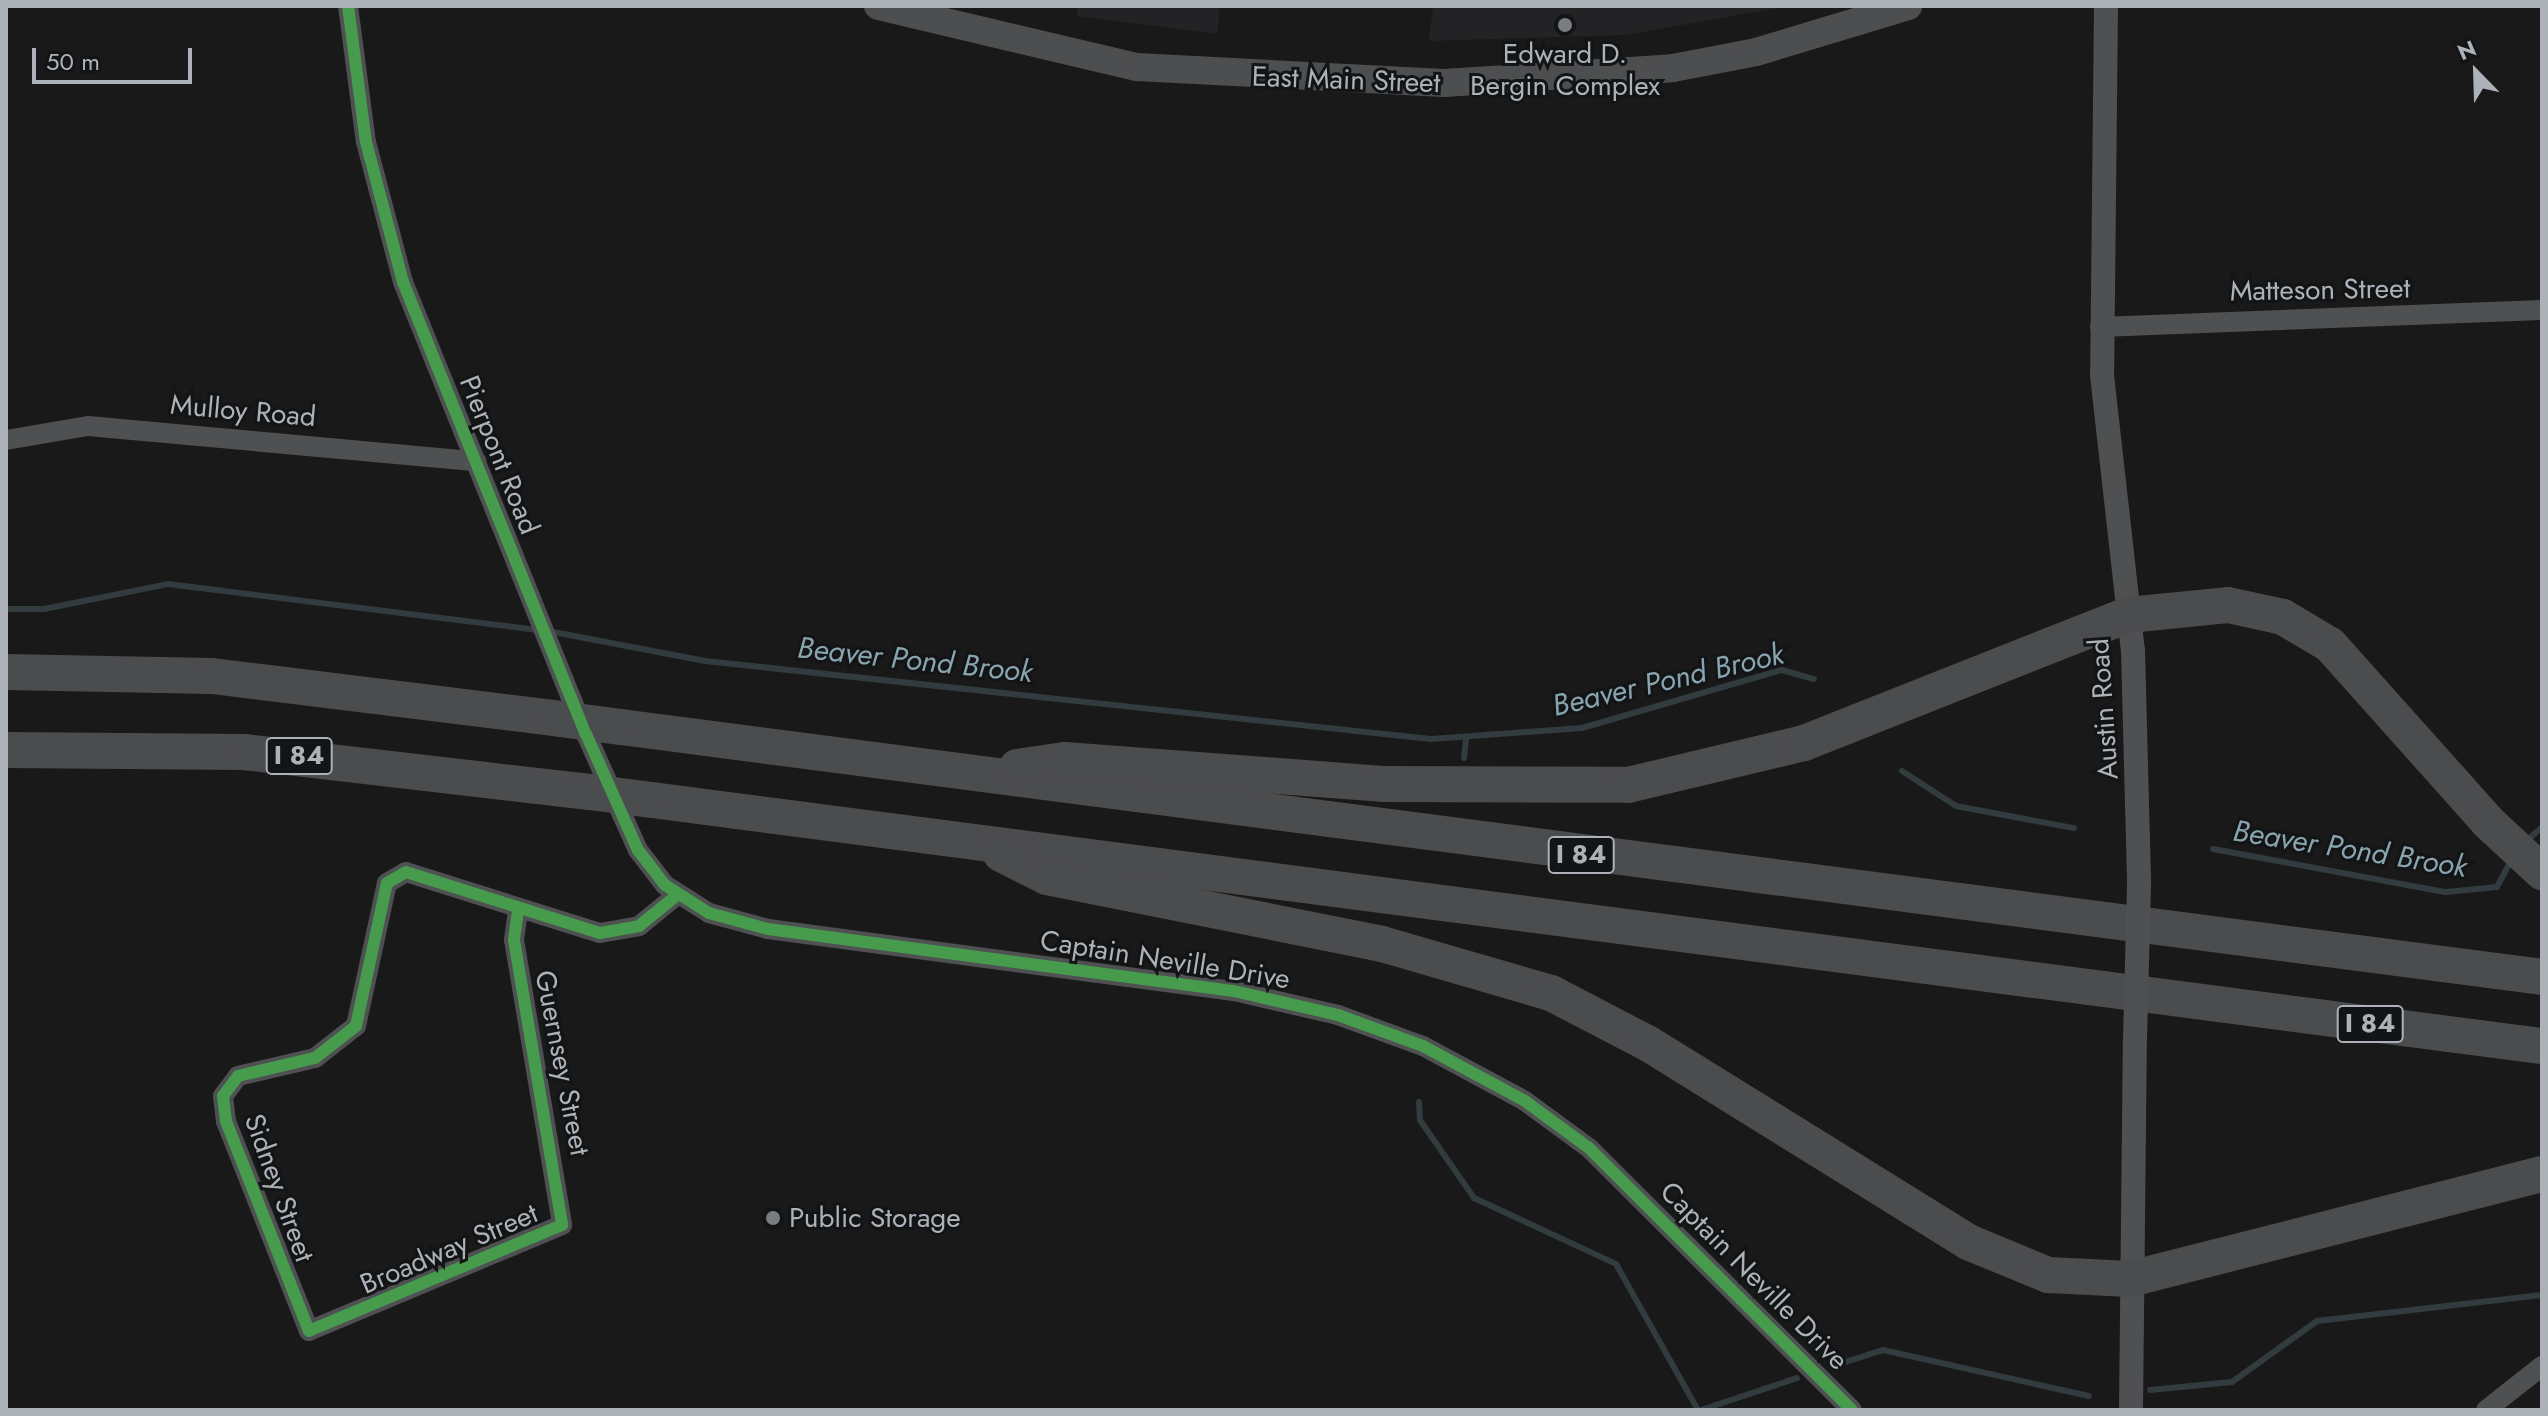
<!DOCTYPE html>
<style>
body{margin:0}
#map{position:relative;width:2548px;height:1416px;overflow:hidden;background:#191919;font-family:Jost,sans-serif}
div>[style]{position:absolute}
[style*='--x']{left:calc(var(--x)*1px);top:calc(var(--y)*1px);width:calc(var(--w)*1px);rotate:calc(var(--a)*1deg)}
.built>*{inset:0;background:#232325}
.stream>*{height:6px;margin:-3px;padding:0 3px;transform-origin:3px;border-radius:3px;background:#323b3e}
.minor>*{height:20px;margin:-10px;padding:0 10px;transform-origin:10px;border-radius:10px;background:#4e5052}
.tertiary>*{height:24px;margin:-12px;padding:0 12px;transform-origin:12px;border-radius:12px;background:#4e5052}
.secondary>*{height:28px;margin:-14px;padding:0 14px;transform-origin:14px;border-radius:14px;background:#4d4e4f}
.motorway>*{height:36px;margin:-18px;padding:0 18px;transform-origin:18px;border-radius:18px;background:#4b4c4e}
.tertiary-bridge>*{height:24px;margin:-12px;padding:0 12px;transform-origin:12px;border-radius:12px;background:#4e5052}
.motorway-bridge>*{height:36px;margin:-18px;padding:0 18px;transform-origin:18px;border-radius:18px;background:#4b4c4e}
.cycleway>*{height:12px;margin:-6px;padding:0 6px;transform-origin:6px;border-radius:6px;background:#469c4c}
.dots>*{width:22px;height:22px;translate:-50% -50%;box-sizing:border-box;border:4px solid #131415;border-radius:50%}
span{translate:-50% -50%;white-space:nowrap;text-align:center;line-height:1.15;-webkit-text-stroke:6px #131415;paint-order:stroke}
.shield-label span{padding:2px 6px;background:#131415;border:2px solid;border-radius:6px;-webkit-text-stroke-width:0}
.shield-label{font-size:26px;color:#acb2b8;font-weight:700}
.poi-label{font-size:28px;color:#acb2b8}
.left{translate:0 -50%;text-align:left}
.street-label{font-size:28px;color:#acb2b8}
.water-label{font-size:30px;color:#88a4af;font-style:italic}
.frame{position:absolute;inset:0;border:8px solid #acb2b8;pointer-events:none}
.north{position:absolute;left:2436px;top:32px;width:80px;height:80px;-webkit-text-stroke:6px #131415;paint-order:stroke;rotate:337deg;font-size:22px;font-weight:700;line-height:32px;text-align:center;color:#acb2b8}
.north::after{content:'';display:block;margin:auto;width:28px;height:36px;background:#acb2b8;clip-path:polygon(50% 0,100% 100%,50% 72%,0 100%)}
.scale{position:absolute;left:32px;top:48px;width:160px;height:36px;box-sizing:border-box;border:4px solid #acb2b8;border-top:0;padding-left:10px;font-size:24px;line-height:28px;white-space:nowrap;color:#acb2b8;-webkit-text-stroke:6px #131415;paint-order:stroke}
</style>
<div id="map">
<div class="built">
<i style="clip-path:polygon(1078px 6px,1220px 6px,1217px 34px,1077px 16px)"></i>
<i style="clip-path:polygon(1433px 6px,1788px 6px,1626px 35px,1429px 41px)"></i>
</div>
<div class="stream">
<i style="--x:6;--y:609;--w:38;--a:0"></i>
<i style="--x:44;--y:609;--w:126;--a:-11.4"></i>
<i style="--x:168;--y:584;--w:372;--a:7.1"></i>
<i style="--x:548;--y:631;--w:160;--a:10.8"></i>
<i style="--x:705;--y:661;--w:730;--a:6.13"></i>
<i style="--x:1431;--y:739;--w:151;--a:-4.2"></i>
<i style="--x:1582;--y:728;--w:208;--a:-16.2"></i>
<i style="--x:1782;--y:670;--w:33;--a:16"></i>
<i style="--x:1464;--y:758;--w:19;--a:-84"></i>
<i style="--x:1902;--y:771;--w:64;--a:32.9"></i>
<i style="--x:1956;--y:806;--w:120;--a:10.6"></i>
<i style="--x:2525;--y:842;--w:23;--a:-41"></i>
<i style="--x:2213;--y:849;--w:237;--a:10.5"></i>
<i style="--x:2446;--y:892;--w:51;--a:-5.6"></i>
<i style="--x:2497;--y:887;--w:30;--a:-62"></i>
<i style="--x:1419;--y:1102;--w:18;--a:87"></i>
<i style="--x:1420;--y:1120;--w:95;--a:55.3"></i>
<i style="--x:1474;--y:1198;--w:157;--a:24.9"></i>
<i style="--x:1616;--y:1264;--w:167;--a:60.7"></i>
<i style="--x:1833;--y:1366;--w:52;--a:-17.7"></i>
<i style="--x:1883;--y:1350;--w:211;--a:12.6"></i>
<i style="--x:2150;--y:1390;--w:82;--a:-5.6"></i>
<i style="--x:2232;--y:1382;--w:105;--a:-35.7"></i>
<i style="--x:2317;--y:1321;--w:226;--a:-6.6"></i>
<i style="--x:1701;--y:1410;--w:101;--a:-18.4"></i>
</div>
<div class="minor">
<i style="--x:348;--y:6;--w:137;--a:82.5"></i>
<i style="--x:366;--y:142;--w:145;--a:75.2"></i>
<i style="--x:403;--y:282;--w:488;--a:68"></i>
<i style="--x:586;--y:734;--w:127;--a:65.9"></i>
<i style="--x:638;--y:850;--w:44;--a:52.4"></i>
<i style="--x:665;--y:885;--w:52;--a:32.5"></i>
<i style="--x:709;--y:913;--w:61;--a:15.2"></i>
<i style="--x:768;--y:929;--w:470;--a:7.6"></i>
<i style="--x:1234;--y:991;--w:107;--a:13"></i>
<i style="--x:1338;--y:1015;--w:90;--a:20"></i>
<i style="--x:1423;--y:1046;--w:116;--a:28.3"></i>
<i style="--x:1525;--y:1101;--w:79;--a:36.3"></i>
<i style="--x:1589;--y:1148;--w:371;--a:44.9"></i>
<i style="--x:2100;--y:327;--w:442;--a:-2.2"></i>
<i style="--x:6;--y:440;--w:83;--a:-9.7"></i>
<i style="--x:88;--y:426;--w:390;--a:5.2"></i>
<i style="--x:518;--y:911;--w:29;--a:98"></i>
<i style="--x:514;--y:940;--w:289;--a:80.4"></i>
<i style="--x:562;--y:1225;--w:274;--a:157.3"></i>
<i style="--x:309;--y:1331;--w:226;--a:-111.6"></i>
<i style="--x:226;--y:1121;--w:25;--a:-97"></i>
<i style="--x:223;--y:1096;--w:25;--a:-53"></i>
<i style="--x:238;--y:1076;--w:79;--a:-13.2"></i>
<i style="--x:315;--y:1058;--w:52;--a:-38"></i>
<i style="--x:356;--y:1026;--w:146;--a:-77.8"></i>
<i style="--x:387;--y:883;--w:22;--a:-30"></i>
<i style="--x:406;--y:872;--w:203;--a:17.5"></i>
<i style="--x:600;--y:933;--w:40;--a:-10"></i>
<i style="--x:639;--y:926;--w:49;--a:-39.2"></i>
<i style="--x:2486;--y:1410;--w:71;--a:-38.2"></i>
</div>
<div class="tertiary">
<i style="--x:2106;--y:6;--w:369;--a:90.6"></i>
<i style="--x:2102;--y:375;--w:277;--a:83.6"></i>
<i style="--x:2133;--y:650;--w:235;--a:88.5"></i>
<i style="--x:2131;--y:1410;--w:371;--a:-89.4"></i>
</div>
<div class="secondary">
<i style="--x:878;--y:6;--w:266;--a:13.3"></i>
<i style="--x:1137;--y:67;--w:307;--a:3"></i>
<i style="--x:1444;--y:83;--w:229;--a:-3.7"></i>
<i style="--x:1673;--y:68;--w:85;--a:-10.9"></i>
<i style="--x:1756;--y:52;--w:159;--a:-16.8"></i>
</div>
<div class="motorway">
<i style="--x:6;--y:672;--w:206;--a:1.1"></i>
<i style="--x:212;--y:676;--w:351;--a:7"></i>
<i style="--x:621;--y:727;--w:1937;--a:7.41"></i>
<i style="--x:6;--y:750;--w:238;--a:0.5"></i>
<i style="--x:244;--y:752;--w:348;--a:6.6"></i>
<i style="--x:1017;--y:767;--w:49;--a:-8.3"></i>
<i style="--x:1065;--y:760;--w:318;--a:4.3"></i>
<i style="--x:1382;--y:784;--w:246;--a:0.2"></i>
<i style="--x:1628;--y:785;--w:181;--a:-13.4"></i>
<i style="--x:1804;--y:743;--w:348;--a:-21.6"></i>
<i style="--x:2128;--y:615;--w:100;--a:-5.7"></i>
<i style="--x:2228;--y:605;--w:56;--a:12.3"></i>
<i style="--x:2283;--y:617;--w:55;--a:30.8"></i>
<i style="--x:2330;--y:645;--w:237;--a:48.2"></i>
<i style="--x:2488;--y:822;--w:74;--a:42.8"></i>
<i style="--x:652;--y:800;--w:1906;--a:7.42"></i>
<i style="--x:1001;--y:854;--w:51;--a:26.6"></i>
<i style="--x:1047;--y:877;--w:342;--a:11.3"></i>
<i style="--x:1382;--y:944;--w:176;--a:16.2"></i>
<i style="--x:1551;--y:993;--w:110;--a:27.5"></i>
<i style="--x:1649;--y:1044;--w:375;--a:31.8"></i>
<i style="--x:1968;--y:1242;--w:87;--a:22.4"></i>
<i style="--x:2048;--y:1275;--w:82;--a:2.8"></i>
<i style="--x:2130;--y:1279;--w:425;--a:-14.3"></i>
</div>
<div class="tertiary-bridge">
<i style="--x:2135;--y:1039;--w:154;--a:-88.5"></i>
</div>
<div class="motorway-bridge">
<i style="--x:560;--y:719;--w:62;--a:7.5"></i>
<i style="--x:590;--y:792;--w:63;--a:7.4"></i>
</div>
<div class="cycleway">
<i style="--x:348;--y:6;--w:137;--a:82.5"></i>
<i style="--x:366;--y:142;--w:145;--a:75.2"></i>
<i style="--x:403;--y:282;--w:488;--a:68"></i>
<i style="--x:586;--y:734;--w:127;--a:65.9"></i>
<i style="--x:638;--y:850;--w:44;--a:52.4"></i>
<i style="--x:665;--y:885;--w:52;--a:32.5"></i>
<i style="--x:709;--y:913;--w:61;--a:15.2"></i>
<i style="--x:768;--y:929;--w:470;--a:7.6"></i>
<i style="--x:1234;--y:991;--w:107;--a:13"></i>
<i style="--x:1338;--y:1015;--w:90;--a:20"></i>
<i style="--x:1423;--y:1046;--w:116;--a:28.3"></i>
<i style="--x:1525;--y:1101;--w:79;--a:36.3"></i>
<i style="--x:1589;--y:1148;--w:371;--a:44.9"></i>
<i style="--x:518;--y:911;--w:29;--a:98"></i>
<i style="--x:514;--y:940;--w:289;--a:80.4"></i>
<i style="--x:562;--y:1225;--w:274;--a:157.3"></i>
<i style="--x:309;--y:1331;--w:226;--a:-111.6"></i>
<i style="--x:226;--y:1121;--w:25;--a:-97"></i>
<i style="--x:223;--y:1096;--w:25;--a:-53"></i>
<i style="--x:238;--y:1076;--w:79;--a:-13.2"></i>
<i style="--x:315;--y:1058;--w:52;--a:-38"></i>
<i style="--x:356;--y:1026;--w:146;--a:-77.8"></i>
<i style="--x:387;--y:883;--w:22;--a:-30"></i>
<i style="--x:406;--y:872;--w:203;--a:17.5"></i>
<i style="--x:600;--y:933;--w:40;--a:-10"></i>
<i style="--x:639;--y:926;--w:49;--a:-39.2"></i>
</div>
<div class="dots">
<i style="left:1565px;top:25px;background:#797c80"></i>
<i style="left:773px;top:1218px;background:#797c80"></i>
</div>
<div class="shield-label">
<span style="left:299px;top:756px">I 84</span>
<span style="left:1581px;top:855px">I 84</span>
<span style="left:2370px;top:1024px">I 84</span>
</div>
<div class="poi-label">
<span style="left:1565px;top:70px">Edward D.<br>Bergin Complex</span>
<span class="left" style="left:789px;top:1218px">Public Storage</span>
</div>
<div class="street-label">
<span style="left:1346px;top:80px;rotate:2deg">East Main Street</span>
<span style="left:2320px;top:290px;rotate:-1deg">Matteson Street</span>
<span style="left:243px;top:411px;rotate:5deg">Mulloy Road</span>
<span style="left:499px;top:455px;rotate:68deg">Pierpont Road</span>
<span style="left:2104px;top:709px;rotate:-94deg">Austin Road</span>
<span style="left:1165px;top:960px;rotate:9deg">Captain Neville Drive</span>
<span style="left:562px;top:1063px;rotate:79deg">Guernsey Street</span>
<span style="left:279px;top:1188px;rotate:70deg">Sidney Street</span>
<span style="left:449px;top:1249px;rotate:-23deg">Broadway Street</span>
<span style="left:1754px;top:1276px;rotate:45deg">Captain Neville Drive</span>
</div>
<div class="water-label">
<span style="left:915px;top:660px;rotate:6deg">Beaver Pond Brook</span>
<span style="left:1668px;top:680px;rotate:-13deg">Beaver Pond Brook</span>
<span style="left:2350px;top:849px;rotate:9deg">Beaver Pond Brook</span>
</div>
<div class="frame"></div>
<div class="north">N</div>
<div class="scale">50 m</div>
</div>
